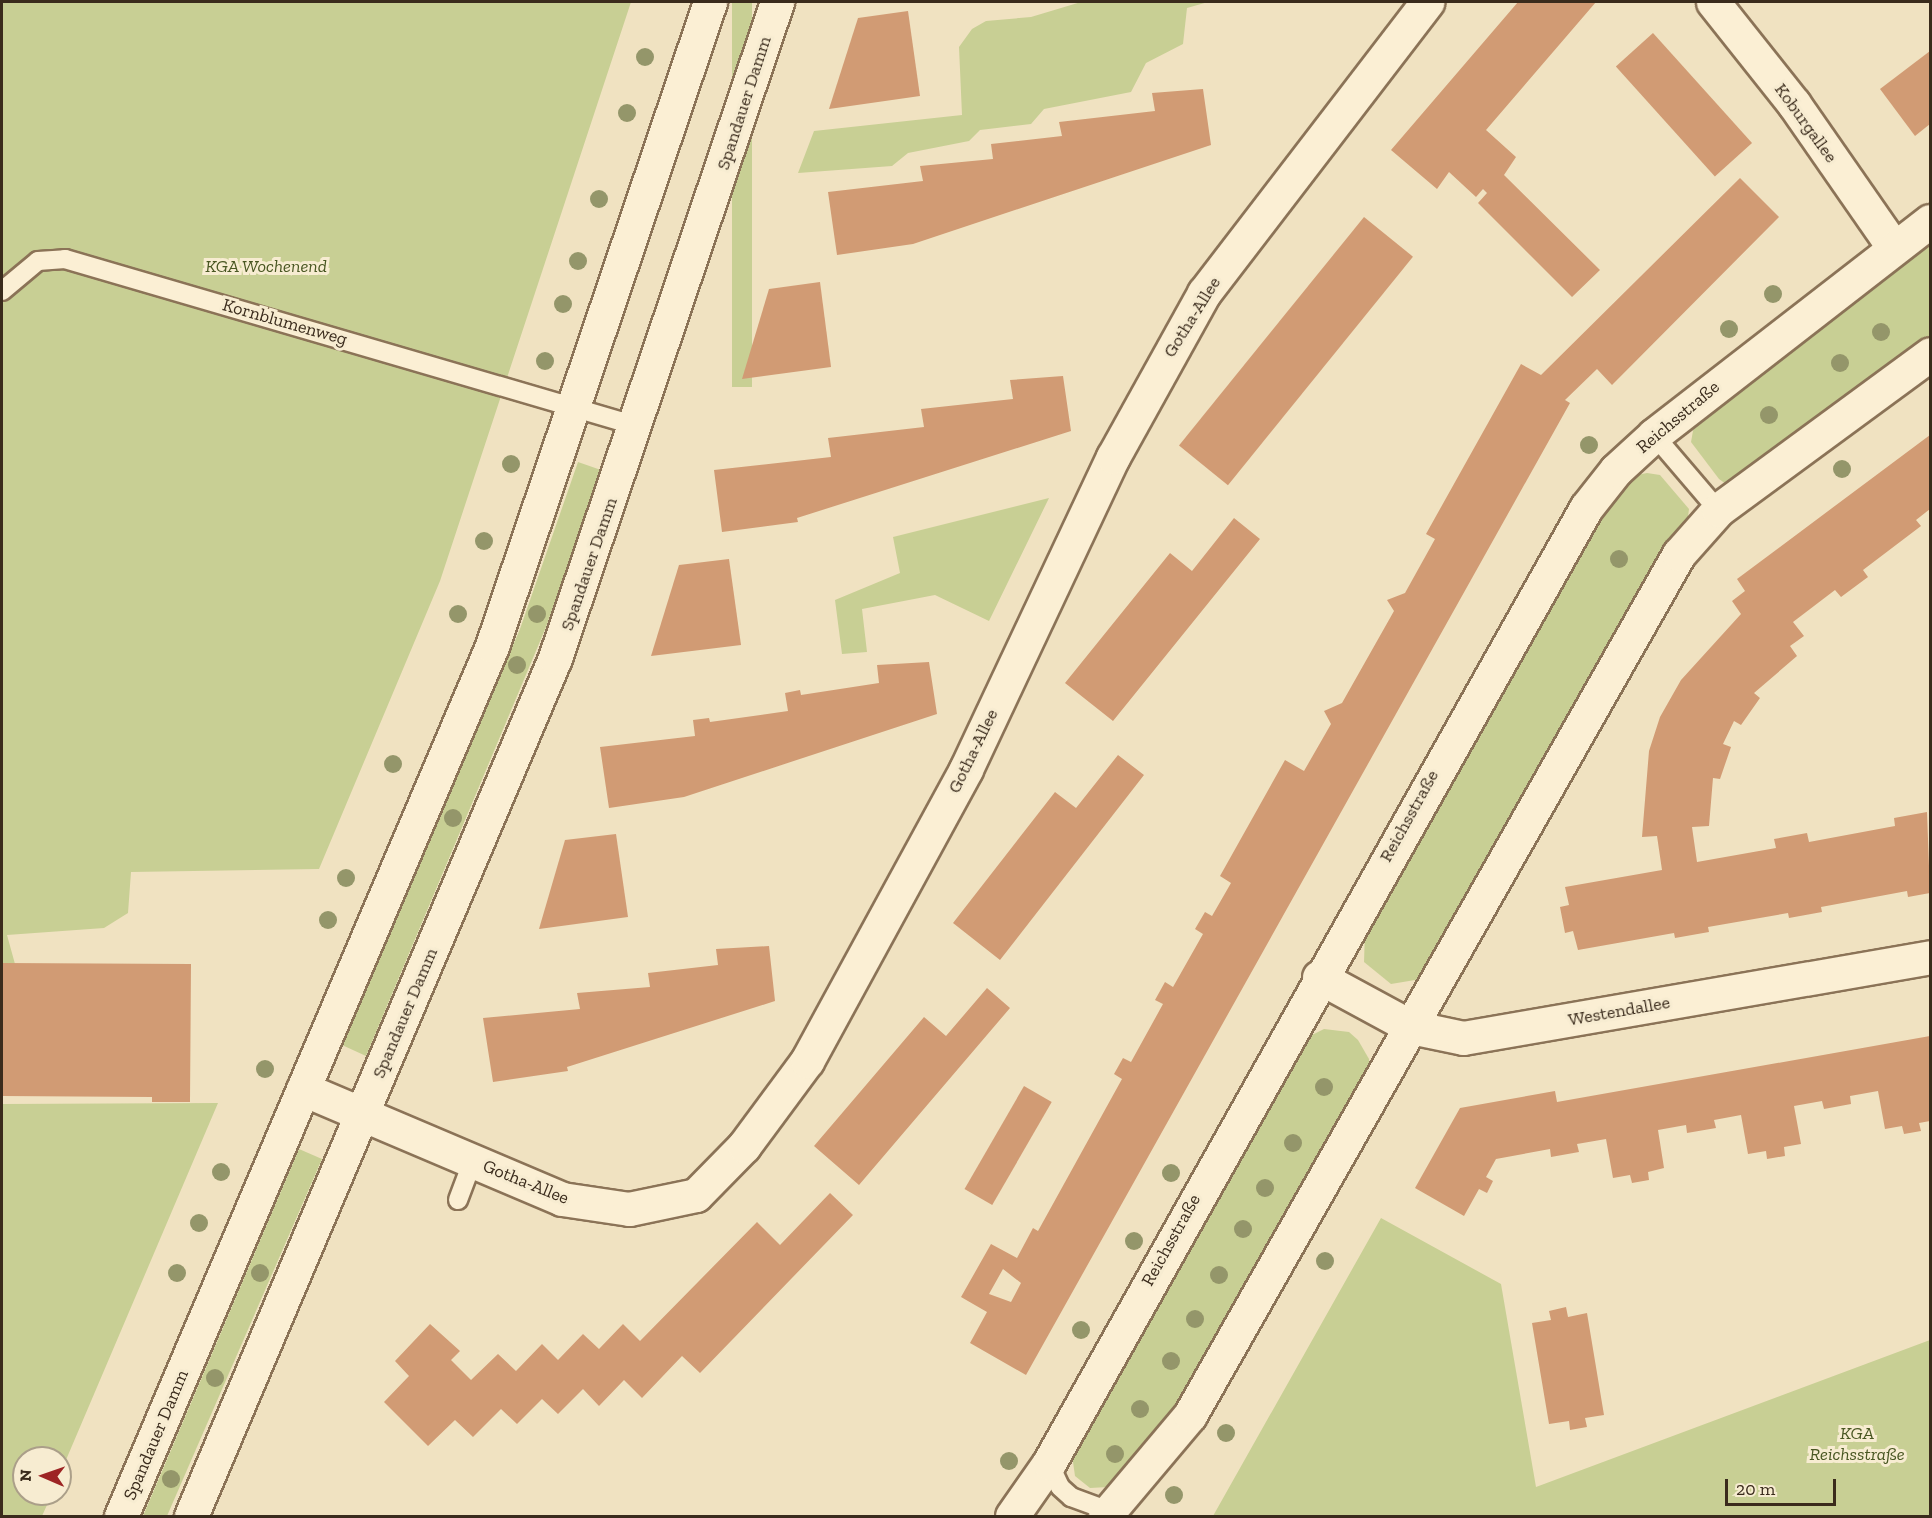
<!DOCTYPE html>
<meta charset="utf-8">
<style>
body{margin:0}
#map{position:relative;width:1932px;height:1518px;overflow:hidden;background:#f0e2c1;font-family:"Zilla Slab",serif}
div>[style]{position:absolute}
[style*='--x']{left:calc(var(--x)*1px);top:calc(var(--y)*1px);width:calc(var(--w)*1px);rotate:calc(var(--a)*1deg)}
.green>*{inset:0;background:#c8cf94;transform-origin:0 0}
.building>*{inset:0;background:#d19b74;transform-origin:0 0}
.roads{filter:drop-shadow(2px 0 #8b7357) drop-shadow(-2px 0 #8b7357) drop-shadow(0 2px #8b7357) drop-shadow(0 -2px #8b7357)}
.lane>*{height:18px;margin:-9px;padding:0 9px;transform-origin:9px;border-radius:9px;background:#fbefd4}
.street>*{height:33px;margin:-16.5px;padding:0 16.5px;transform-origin:16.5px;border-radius:16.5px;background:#fbefd4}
.secondary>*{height:33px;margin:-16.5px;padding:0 16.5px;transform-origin:16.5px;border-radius:16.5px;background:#fbefd4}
.trees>*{width:18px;height:18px;margin:-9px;border-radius:50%;background:#94966a}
span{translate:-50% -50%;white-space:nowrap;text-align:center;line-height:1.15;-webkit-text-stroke:6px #f7ecd1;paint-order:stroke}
.street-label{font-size:18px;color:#3a2b1c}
.park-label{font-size:18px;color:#495722;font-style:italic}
.frame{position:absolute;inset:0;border:3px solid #3a2b1c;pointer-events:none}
.north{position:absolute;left:12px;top:1446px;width:60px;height:60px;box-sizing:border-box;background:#f7ecd1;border:2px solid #ab9f89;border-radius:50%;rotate:272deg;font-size:16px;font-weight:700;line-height:24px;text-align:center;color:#3a2b1c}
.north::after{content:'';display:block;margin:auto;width:21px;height:27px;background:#9d2424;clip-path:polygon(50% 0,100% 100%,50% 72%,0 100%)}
.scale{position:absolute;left:1725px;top:1479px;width:111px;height:27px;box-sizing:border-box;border:3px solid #3a2b1c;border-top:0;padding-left:8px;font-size:18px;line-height:21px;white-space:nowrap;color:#3a2b1c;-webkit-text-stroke:4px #f7ecd1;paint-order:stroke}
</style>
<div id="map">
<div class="green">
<i style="clip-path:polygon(2px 2px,631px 2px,440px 581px,319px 869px,131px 872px,128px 913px,104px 928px,7px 935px,15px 964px,2px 964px)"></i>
<i style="left:732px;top:2px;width:20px;height:385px"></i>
<i style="clip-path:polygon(1081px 2px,1208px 2px,1187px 8px,1183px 44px,1146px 63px,1131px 92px,1044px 109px,1031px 124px,980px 130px,969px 141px,908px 153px,892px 166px,798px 173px,814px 131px,962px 115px,959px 47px,972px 29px,986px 21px,1031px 17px)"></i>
<i style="clip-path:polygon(1930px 244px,1930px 341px,1726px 484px,1719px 479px,1691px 442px,1695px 420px)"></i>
<i style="clip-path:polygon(578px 462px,601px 470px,546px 627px,366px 1056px,342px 1045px,520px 629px)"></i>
<i style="clip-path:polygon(1647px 473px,1660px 475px,1689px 509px,1687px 525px,1421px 979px,1391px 984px,1364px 962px,1365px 931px,1590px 532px,1637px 475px)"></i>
<i style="clip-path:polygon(1049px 498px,989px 621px,935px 595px,862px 609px,867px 652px,842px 654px,835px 600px,900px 573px,893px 537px)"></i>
<i style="clip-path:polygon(1324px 1029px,1349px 1032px,1358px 1040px,1369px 1059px,1369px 1080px,1191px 1395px,1108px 1487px,1090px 1488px,1075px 1476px,1072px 1455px,1306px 1038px)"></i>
<i style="clip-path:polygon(218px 1103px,60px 1474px,60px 1458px,24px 1458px,24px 1494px,52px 1494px,42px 1516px,2px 1516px,2px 1104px)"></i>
<i style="clip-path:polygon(299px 1149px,322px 1159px,167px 1516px,143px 1516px)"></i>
<i style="clip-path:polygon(1381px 1218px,1501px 1284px,1536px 1487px,1930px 1340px,1930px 1516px,1213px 1516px)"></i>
</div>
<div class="building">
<i style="clip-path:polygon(1518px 2px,1596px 2px,1486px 130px,1516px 157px,1504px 175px,1600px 270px,1572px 297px,1478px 203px,1487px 193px,1483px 189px,1476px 197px,1449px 172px,1437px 189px,1391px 150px)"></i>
<i style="clip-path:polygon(908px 11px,920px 96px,829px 109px,858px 18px)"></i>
<i style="left:1653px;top:33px;width:148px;height:50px;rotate:48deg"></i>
<i style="clip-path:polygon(1930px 51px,1930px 124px,1915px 136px,1880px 89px)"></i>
<i style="clip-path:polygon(1203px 89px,1211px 145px,913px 244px,837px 255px,828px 192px,923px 181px,920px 166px,993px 159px,991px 144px,1062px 136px,1059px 122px,1155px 111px,1152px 93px)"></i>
<i style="clip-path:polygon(evenodd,1740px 178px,1779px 217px,1612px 385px,1597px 369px,1565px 400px,1570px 403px,1026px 1375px,970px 1343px,987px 1312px,961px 1297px,991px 1244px,1017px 1258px,1033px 1228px,1038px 1231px,1122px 1079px,1114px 1074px,1123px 1058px,1131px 1062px,1163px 1004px,1155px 1000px,1165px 982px,1173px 987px,1203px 934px,1195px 929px,1205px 912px,1212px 916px,1231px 883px,1220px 876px,1285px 760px,1304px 771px,1331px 724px,1324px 711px,1342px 703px,1394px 611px,1387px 600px,1405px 593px,1435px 539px,1426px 534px,1521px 364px,1541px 375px,1740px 178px,1003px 1269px,1021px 1283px,1011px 1302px,989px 1294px,1003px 1269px)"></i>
<i style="left:1364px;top:217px;width:63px;height:294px;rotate:39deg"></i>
<i style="clip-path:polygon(820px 282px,831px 367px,742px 379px,769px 289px)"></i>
<i style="clip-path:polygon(1063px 376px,1071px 431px,797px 518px,798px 522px,722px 532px,714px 470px,831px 457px,828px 438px,924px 427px,921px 409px,1013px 399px,1010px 380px)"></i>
<i style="clip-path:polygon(1930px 435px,1930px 509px,1916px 520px,1921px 526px,1863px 570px,1868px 577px,1841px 597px,1835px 590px,1793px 622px,1804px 636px,1790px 646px,1797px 656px,1754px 693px,1760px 698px,1741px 725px,1734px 721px,1723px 744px,1731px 747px,1720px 779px,1713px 778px,1709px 826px,1692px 827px,1697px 862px,1776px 848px,1774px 839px,1807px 833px,1809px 842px,1895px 826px,1894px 818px,1927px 812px,1930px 893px,1908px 897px,1907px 891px,1821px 907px,1822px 912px,1789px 918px,1788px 913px,1708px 927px,1709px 932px,1675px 938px,1674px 933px,1578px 950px,1573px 931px,1565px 933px,1560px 907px,1569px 905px,1565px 887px,1662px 870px,1657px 836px,1642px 837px,1649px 751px,1660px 717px,1681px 680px,1741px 614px,1732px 601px,1745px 591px,1737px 579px)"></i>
<i style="clip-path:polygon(1234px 518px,1260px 539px,1113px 721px,1065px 683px,1170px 553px,1192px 571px)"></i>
<i style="clip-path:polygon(729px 559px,741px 645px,651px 656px,679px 565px)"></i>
<i style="clip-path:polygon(929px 662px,937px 714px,684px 797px,609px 808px,600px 747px,695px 736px,693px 720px,709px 718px,710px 722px,788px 711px,785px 693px,800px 690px,801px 695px,879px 683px,877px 665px)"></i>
<i style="clip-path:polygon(1118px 755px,1144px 775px,1000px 960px,953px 923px,1055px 792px,1076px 808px)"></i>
<i style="clip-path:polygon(616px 834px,628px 917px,539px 929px,565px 840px)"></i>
<i style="clip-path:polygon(769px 946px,775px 1001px,567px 1067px,568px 1071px,493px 1082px,483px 1018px,580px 1009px,577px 993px,650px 987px,648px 973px,718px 965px,716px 949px)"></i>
<i style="clip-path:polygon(2px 963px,191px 964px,190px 1102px,152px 1102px,152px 1097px,2px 1096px)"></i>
<i style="clip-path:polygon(987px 988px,1010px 1008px,859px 1185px,814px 1146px,924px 1017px,946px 1036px)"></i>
<i style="clip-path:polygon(1930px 1036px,1930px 1121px,1919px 1123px,1921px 1131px,1904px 1134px,1902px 1126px,1885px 1129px,1878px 1091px,1850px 1096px,1851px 1104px,1824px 1109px,1822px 1101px,1794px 1106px,1801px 1144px,1784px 1147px,1785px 1156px,1767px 1159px,1766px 1151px,1748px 1154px,1741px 1115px,1714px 1120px,1716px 1128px,1687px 1133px,1686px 1125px,1658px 1130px,1664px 1168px,1648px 1172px,1649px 1180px,1632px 1183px,1630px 1175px,1613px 1178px,1606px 1139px,1577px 1144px,1579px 1152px,1551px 1157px,1550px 1149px,1496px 1159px,1486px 1177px,1493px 1181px,1487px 1193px,1479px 1189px,1464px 1216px,1415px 1188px,1460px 1108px,1555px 1091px,1557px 1102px)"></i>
<i style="left:1024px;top:1086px;width:32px;height:119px;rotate:30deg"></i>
<i style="clip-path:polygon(830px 1193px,853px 1215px,700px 1373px,682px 1356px,642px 1398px,624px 1380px,599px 1406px,583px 1389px,558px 1414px,542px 1399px,517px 1424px,501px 1409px,473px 1437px,455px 1420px,428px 1446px,384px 1402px,409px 1376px,395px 1361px,430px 1324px,460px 1351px,451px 1360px,471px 1380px,498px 1354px,516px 1371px,542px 1344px,558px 1360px,583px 1334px,599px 1349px,623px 1324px,640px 1341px,757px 1222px,780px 1245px)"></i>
<i style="clip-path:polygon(1566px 1307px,1568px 1317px,1587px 1313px,1604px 1415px,1585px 1418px,1587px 1427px,1570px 1430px,1569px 1421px,1549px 1424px,1532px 1323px,1551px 1320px,1549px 1311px)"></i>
</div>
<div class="roads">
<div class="lane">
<i style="--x:2;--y:291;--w:47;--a:-39.8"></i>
<i style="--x:38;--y:261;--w:27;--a:-4"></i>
<i style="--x:65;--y:259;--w:596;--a:16.28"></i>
<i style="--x:1654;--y:435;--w:99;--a:49.5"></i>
<i style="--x:458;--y:1200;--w:43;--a:-69.4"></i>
<i style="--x:1049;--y:1463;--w:26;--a:65"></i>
<i style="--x:1060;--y:1487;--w:15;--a:42"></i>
<i style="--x:1071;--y:1497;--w:44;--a:20.1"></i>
</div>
<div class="street">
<i style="--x:1713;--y:2;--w:130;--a:51.5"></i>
<i style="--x:1794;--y:104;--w:175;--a:55.2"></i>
<i style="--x:1319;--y:977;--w:105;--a:28.5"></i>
<i style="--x:1411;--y:1027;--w:53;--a:11.9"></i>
<i style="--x:1463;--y:1038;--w:474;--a:-9.8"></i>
<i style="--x:303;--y:1089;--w:281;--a:23"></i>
<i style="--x:562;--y:1199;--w:68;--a:8.5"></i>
<i style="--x:629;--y:1209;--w:68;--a:-11.8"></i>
<i style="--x:696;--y:1195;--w:69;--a:-45.6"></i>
<i style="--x:744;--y:1146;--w:106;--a:-53.5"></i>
<i style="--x:807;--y:1061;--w:332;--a:-61.4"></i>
<i style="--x:966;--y:769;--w:345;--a:-64.8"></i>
<i style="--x:1113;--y:457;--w:188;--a:-61"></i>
<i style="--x:1204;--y:293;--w:367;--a:-52.5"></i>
</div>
<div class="secondary">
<i style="--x:121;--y:1516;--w:946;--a:-66.9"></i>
<i style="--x:492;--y:646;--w:680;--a:-71.3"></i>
<i style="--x:191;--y:1516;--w:932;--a:-67.01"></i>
<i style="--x:555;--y:658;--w:693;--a:-71.3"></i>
<i style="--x:1012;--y:1516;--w:65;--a:-55.1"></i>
<i style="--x:1049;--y:1463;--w:1096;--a:-60.65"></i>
<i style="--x:1586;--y:508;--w:48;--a:-51.7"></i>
<i style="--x:1616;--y:470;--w:52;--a:-42.6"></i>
<i style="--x:1654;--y:435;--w:349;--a:-37.8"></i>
<i style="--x:1105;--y:1516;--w:132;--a:-49.9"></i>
<i style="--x:1190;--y:1415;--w:990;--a:-60.41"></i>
<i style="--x:1679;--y:554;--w:59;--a:-48.4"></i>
<i style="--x:1718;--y:510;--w:263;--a:-36.3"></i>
</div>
</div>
<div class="trees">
<i style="left:645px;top:57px"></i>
<i style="left:627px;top:113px"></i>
<i style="left:599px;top:199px"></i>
<i style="left:578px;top:261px"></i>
<i style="left:1773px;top:294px"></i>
<i style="left:563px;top:304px"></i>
<i style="left:1729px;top:329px"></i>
<i style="left:1881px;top:332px"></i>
<i style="left:545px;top:361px"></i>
<i style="left:1840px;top:363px"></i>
<i style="left:1769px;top:415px"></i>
<i style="left:1589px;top:445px"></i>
<i style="left:511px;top:464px"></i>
<i style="left:1842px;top:469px"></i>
<i style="left:484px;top:541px"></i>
<i style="left:1619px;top:559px"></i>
<i style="left:458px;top:614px"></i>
<i style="left:537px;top:614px"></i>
<i style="left:517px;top:665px"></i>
<i style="left:393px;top:764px"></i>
<i style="left:453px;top:818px"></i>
<i style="left:346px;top:878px"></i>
<i style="left:328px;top:920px"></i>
<i style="left:265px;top:1069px"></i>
<i style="left:1324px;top:1087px"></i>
<i style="left:1293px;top:1143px"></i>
<i style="left:221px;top:1172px"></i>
<i style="left:1171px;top:1173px"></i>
<i style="left:1265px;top:1188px"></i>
<i style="left:199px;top:1223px"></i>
<i style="left:1243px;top:1229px"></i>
<i style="left:1134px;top:1241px"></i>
<i style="left:1325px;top:1261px"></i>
<i style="left:177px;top:1273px"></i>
<i style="left:260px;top:1273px"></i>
<i style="left:1219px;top:1275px"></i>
<i style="left:1195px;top:1319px"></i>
<i style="left:1081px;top:1330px"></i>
<i style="left:1171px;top:1361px"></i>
<i style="left:215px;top:1378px"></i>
<i style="left:1140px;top:1409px"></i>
<i style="left:1226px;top:1433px"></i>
<i style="left:1115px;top:1454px"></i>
<i style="left:1009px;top:1461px"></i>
<i style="left:171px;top:1479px"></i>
<i style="left:1174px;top:1495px"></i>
</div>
<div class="street-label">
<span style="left:744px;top:103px;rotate:-72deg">Spandauer Damm</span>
<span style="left:1806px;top:123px;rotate:54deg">Koburgallee</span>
<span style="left:1192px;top:317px;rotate:-58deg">Gotha-Allee</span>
<span style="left:285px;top:322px;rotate:16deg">Kornblumenweg</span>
<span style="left:1678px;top:417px;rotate:-40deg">Reichsstraße</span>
<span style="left:589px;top:564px;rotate:-71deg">Spandauer Damm</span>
<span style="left:973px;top:751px;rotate:-64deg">Gotha-Allee</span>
<span style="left:1409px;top:816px;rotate:-61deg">Reichsstraße</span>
<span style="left:1619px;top:1011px;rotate:-10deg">Westendallee</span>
<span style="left:405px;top:1013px;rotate:-67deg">Spandauer Damm</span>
<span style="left:526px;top:1182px;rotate:22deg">Gotha-Allee</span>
<span style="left:1171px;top:1240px;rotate:-61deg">Reichsstraße</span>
<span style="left:156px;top:1435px;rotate:-67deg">Spandauer Damm</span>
</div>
<div class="park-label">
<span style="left:266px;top:266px">KGA Wochenend</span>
<span style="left:1857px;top:1444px">KGA<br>Reichsstraße</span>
</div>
<div class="frame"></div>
<div class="north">N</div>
<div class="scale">20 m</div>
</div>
